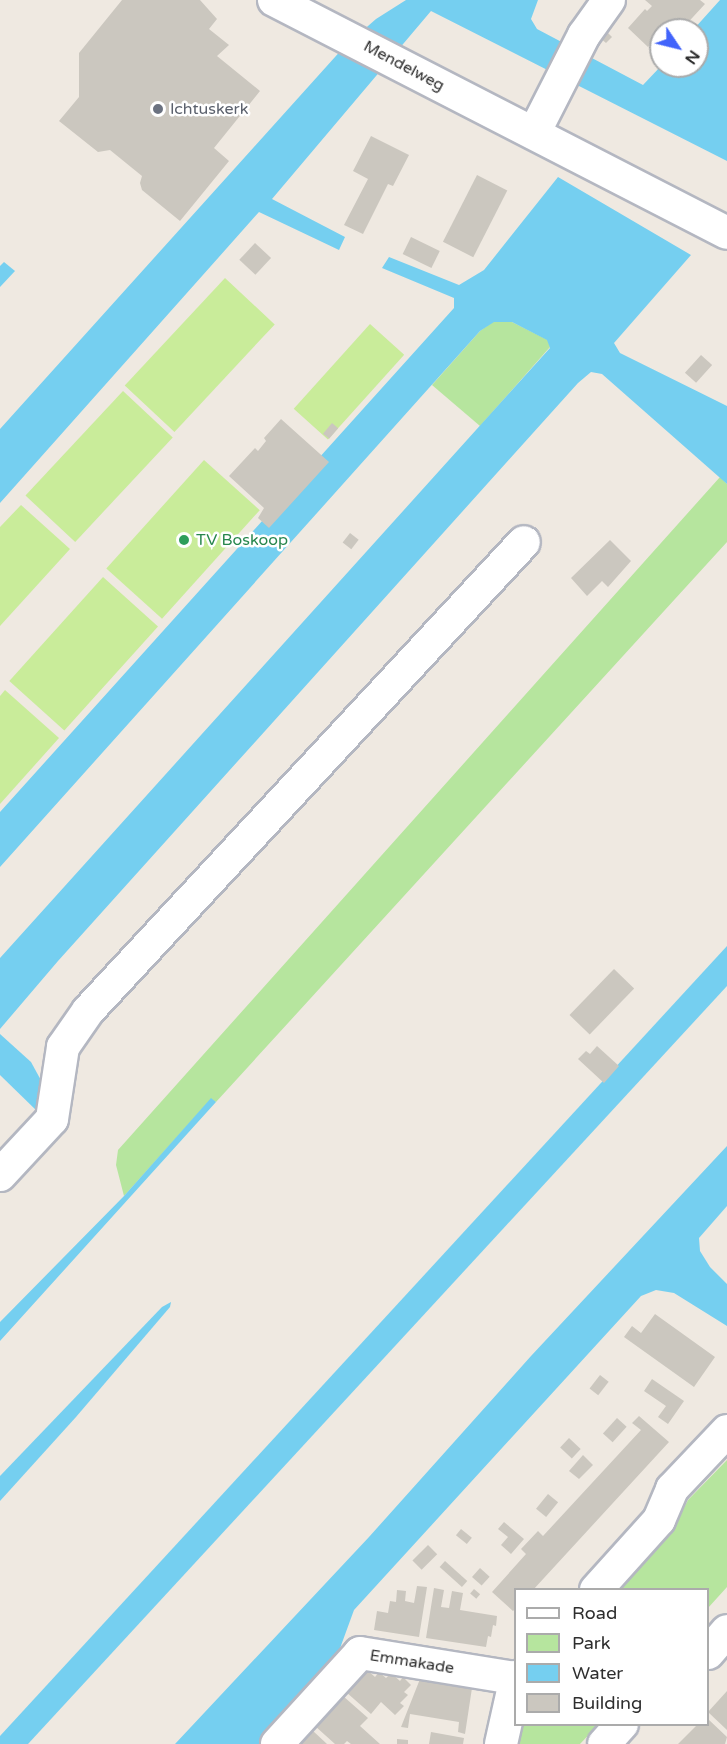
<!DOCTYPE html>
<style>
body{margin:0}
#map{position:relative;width:727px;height:1744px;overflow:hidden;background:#efe9e1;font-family:"Varela Round",sans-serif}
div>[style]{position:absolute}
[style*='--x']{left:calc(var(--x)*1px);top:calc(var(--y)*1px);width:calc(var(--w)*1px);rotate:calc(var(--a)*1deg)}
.green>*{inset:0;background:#b6e59e}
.pitch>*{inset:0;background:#c9ec9a;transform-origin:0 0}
.water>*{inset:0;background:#75cff0}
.building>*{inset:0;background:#cbc7bf;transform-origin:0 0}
.roads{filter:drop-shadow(2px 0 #b4b7c1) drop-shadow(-2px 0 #b4b7c1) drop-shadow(0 2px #b4b7c1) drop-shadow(0 -2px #b4b7c1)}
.minor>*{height:32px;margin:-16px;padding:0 16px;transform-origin:16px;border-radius:16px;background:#fff}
.dots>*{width:16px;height:16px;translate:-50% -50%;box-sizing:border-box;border:3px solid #fff;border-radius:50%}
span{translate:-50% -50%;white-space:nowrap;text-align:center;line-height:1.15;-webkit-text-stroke:5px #fff;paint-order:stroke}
.street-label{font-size:16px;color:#2e2e2e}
.worship-label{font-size:16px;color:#5b616d}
.left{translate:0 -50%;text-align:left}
.leisure-label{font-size:16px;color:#27864d}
.legend{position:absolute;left:514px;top:1588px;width:195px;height:138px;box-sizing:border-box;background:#fff;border:2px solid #ababab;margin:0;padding:8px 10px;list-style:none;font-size:18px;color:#2e2e2e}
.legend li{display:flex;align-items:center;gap:12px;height:30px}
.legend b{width:30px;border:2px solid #ababab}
.north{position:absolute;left:649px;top:18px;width:60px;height:60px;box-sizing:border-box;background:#fff;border:2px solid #ababab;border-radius:50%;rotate:125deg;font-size:16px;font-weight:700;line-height:24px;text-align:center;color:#2e2e2e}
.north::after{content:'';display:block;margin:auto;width:21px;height:27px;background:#4264fb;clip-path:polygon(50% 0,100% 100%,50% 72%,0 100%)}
</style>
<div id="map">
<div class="green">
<i style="clip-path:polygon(494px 321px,512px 322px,548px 340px,550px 347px,480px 426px,432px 385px,480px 331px)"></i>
<i style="clip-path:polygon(720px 477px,727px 484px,727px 542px,216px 1102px,211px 1099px,124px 1196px,116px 1165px,118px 1150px)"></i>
<i style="clip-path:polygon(727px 1460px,727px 1587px,708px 1608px,708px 1590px,619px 1589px,672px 1531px,688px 1500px)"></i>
<i style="clip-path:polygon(520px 1725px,598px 1725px,580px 1744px,515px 1744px)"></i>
</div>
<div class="pitch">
<i style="left:225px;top:278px;width:68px;height:147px;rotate:43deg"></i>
<i style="left:370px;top:324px;width:46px;height:114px;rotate:42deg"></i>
<i style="left:123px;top:391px;width:68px;height:143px;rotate:43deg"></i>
<i style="left:204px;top:460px;width:75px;height:146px;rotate:42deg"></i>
<i style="clip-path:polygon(21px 505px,70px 549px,0 626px,0 527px)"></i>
<i style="left:103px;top:577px;width:74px;height:140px;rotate:42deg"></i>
<i style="clip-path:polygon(5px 690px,59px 738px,0 804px,0 696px)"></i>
</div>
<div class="water">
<i style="clip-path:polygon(406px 0,538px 0,531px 19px,537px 29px,643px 85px,661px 66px,697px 66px,697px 30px,693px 30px,720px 0,727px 0,727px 161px,431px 11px,272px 199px,345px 237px,339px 250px,259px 212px,0 503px,0 429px,344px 47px,376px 19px)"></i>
<i style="clip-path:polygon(558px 177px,691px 255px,614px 343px,620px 353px,727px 406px,727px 484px,602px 374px,591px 372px,578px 383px,58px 961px,0 1029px,0 958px,550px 348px,547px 340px,512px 322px,494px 322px,480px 331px,0 867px,0 812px,454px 308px,454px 298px,382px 268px,389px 257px,459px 285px,484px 270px)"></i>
<i style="clip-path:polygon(4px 262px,15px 271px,0 287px,0 266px)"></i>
<i style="clip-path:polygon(727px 946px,727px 986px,28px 1744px,0 1744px,0 1736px)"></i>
<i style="clip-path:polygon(0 1034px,31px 1062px,43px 1084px,39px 1113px,0 1075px)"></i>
<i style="clip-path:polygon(211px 1098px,216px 1102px,0 1341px,0 1322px,124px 1196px)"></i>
<i style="clip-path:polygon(727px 1146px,727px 1206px,699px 1238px,700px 1251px,710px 1267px,727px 1284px,727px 1326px,674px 1293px,656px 1290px,641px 1296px,354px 1610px,335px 1662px,259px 1744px,175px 1744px,369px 1537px,531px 1356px)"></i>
<i style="clip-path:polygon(171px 1302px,170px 1307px,76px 1417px,0 1501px,0 1476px,162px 1307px)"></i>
</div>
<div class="building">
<i style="clip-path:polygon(122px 0,200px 0,217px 19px,209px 29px,229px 45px,217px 56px,260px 91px,214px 148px,229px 161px,180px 221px,142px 190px,140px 183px,142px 176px,110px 150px,98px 152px,59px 121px,79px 97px,79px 53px)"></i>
<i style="clip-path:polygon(645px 0,700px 0,705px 4px,681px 30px,661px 30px,648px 47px,628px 28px,645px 9px,647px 11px,652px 6px)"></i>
<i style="clip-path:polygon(605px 30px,612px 37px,606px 43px,599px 37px)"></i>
<i style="clip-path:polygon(371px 136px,409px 155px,393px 186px,388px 184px,363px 234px,344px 225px,368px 179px,353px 171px)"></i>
<i style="left:477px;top:175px;width:34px;height:75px;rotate:27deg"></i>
<i style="left:411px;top:237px;width:32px;height:19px;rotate:26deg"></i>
<i style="left:255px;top:243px;width:22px;height:23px;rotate:43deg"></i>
<i style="left:701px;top:355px;width:15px;height:24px;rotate:42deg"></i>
<i style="clip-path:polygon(281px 419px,329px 462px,269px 528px,258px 518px,264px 508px,229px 476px,255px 448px,258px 451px,266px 441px,264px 438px)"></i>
<i style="left:332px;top:423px;width:8px;height:14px;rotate:40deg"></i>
<i style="left:350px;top:533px;width:11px;height:12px;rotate:38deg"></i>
<i style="clip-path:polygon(610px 540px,631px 561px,608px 587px,602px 581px,587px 596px,571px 578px)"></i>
<i style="left:614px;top:969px;width:28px;height:64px;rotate:44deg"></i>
<i style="clip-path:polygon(597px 1046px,619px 1066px,604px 1083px,578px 1059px,586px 1051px,590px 1054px)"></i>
<i style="clip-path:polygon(655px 1314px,715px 1357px,694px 1387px,624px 1337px,632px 1326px,641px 1333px)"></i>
<i style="left:600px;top:1375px;width:11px;height:17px;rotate:38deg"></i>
<i style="clip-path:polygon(652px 1379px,684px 1401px,668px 1424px,658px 1417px,666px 1406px,644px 1391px)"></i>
<i style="clip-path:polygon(639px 1416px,669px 1442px,533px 1590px,516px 1590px,516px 1608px,513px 1611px,492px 1592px,526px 1554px,521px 1549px,538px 1531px,543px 1536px,641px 1430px,632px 1423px)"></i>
<i style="left:617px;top:1418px;width:13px;height:21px;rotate:42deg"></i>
<i style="left:569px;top:1438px;width:16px;height:13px;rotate:43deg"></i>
<i style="clip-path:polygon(583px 1455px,593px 1465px,579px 1479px,569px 1471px)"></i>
<i style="left:548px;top:1494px;width:13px;height:19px;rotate:39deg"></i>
<i style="clip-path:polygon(504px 1522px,524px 1539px,511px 1554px,501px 1545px,508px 1537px,498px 1529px)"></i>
<i style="left:461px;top:1529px;width:14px;height:8px;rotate:39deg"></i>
<i style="left:428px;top:1545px;width:13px;height:22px;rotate:45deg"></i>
<i style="left:445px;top:1561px;width:30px;height:8px;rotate:42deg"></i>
<i style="left:480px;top:1568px;width:13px;height:12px;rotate:42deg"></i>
<i style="clip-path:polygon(417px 1586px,427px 1587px,419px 1637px,374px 1630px,377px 1611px,388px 1613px,390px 1601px,396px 1602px,397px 1590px,406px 1591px,405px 1601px,414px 1603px)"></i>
<i style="clip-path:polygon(434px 1588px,444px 1590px,441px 1607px,449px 1608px,452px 1591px,463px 1593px,460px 1610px,497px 1616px,496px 1626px,493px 1625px,491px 1637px,488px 1636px,486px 1647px,426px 1638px)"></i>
<i style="left:474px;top:1589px;width:8px;height:6px;rotate:40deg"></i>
<i style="clip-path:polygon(366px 1669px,375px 1677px,379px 1672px,386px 1678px,391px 1673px,400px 1681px,403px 1677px,411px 1685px,404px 1692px,408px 1695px,400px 1703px,404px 1706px,395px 1715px,381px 1702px,371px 1714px,346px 1692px)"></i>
<i style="clip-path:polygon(420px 1679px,472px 1688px,465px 1734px,458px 1732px,459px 1722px,410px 1714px,408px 1728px,401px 1727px)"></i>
<i style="clip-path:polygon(727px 1691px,727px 1730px,708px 1712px)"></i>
<i style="clip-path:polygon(343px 1696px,368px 1718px,360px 1726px,380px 1744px,351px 1744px,347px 1741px,344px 1744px,335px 1744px,315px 1726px)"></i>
<i style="clip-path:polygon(708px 1719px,727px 1737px,725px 1744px,678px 1744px,697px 1725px,708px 1725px)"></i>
<i style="clip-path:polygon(312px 1730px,327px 1744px,299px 1744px)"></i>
<i style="clip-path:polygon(431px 1732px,464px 1738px,463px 1744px,429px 1744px)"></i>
<i style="clip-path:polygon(397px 1739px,408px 1740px,408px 1744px,397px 1744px)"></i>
</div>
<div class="roads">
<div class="minor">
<i style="--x:274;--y:0;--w:509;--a:27.22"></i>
<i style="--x:534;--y:133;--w:110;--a:-63"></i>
<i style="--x:584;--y:35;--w:43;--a:-54.5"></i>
<i style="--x:0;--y:1175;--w:76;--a:-47.1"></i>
<i style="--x:52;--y:1119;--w:73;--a:-81.3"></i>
<i style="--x:63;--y:1047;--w:44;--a:-55.2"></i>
<i style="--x:88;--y:1011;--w:640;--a:-47.09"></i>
<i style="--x:596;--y:1590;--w:94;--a:-48"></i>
<i style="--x:659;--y:1520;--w:34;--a:-67"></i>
<i style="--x:672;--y:1489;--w:80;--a:-46.5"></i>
<i style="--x:708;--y:1653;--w:29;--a:-49"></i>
<i style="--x:277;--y:1744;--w:123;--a:-47.6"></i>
<i style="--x:360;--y:1653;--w:157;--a:9.2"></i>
<i style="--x:501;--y:1744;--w:69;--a:-77.4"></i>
<i style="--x:604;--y:1744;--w:27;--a:-48"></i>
</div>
</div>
<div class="dots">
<i style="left:158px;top:109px;background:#6b7280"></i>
<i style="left:184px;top:540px;background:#2e9e5b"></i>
</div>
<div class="street-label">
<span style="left:404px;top:66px;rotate:28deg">Mendelweg</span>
<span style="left:412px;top:1662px;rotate:9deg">Emmakade</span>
</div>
<div class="worship-label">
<span class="left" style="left:170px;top:109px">Ichtuskerk</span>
</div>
<div class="leisure-label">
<span class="left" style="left:196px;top:540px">TV Boskoop</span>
</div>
<ul class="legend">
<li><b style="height:8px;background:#fff"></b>Road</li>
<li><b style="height:16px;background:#b6e59e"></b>Park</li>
<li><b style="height:16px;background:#75cff0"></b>Water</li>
<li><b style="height:16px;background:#cbc7bf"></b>Building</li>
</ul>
<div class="north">N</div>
</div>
